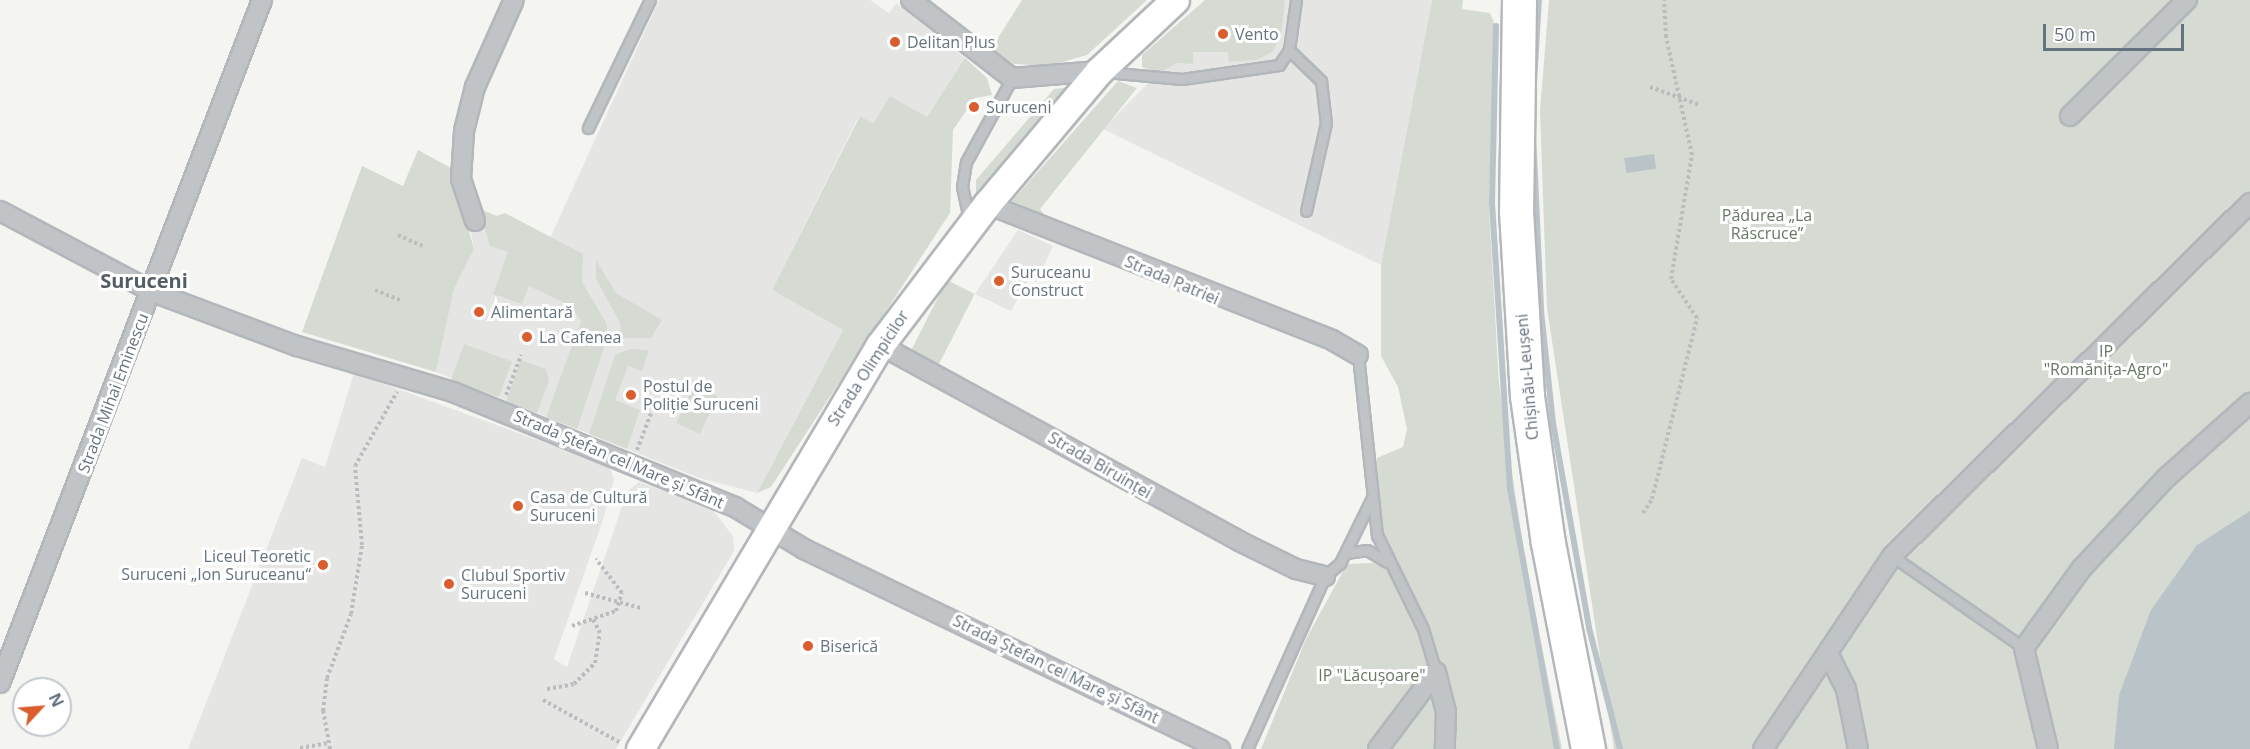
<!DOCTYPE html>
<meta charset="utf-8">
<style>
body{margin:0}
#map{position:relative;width:2250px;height:749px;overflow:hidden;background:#f4f5f1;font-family:"Open Sans",sans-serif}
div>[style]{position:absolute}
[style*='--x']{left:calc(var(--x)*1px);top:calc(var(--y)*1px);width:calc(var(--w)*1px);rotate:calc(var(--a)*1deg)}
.built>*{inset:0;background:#e5e6e4}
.green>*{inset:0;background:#d5dbd2;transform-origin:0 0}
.water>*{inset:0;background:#bac3c8;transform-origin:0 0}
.stream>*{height:6px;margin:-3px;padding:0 3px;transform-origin:3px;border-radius:3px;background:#bac3c8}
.path>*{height:4px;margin-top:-2px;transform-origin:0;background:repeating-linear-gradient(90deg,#babcbe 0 3px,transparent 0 6px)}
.roads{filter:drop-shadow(2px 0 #b3b7bb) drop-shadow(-2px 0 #b3b7bb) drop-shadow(0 2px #b3b7bb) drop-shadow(0 -2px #b3b7bb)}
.lane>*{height:9px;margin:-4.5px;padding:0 4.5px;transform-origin:4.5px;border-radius:4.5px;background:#c0c4c7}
.street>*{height:18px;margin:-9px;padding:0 9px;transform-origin:9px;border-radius:9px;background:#c0c4c7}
.secondary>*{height:27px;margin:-13.5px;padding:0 13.5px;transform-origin:13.5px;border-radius:13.5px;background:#fff}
.highway>*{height:33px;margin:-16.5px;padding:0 16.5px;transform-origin:16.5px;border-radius:16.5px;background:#fff}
.dots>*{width:16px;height:16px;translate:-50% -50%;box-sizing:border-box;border:3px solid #fff;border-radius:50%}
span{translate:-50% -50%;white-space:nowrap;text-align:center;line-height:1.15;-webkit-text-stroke:6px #fff;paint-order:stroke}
.poi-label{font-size:16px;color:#657380}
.left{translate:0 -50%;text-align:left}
.right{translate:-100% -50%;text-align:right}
.park-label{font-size:16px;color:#677864}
.street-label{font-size:16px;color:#657380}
.quarter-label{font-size:20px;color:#535d66;font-weight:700}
.north{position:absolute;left:12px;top:677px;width:60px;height:60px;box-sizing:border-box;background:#fff;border:2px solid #c1c7cc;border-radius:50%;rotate:64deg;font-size:16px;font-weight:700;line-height:24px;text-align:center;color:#657380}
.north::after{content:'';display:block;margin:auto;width:21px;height:27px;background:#d95d2d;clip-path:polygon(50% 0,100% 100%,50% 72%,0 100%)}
.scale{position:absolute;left:2043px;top:24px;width:141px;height:27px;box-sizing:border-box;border:3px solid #657380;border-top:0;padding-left:8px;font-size:18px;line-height:21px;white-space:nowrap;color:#657380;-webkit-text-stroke:4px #fff;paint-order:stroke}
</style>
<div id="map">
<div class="built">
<i style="clip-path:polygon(659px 0,870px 0,889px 13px,896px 3px,965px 58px,927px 118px,873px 125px,859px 116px,772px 290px,843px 330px,757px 493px,699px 478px,436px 372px,454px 289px,474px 249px,469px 222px,479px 209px,497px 216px,505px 213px,550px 238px)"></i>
<i style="clip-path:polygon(1229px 0,1432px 0,1381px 265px,1103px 129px)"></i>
<i style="clip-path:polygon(1018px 230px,1053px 246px,1036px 282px,1029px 278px,1011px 311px,975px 294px)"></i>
<i style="clip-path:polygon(354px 373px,609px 466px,614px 479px,603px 520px,554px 659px,567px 667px,627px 492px,639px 482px,711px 508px,733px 536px,734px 551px,616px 749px,188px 749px,302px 458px,325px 467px)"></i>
</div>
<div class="green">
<i style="clip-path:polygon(1022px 0,1147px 0,1087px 55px,1048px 66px,1014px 64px,991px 49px)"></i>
<i style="clip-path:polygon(1205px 0,1285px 0,1281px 36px,1272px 52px,1257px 60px,1229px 62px,1228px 52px,1193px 52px,1193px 64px,1176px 63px,1160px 73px,1142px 67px,1142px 55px)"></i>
<i style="clip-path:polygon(1432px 0,1463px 0,1462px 9px,1490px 13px,1494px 23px,1489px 208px,1499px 383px,1525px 560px,1562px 749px,1261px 749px,1306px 639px,1347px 564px,1373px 563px,1400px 576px,1378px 527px,1377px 458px,1403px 447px,1407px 429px,1398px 387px,1381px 356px,1381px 265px)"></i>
<i style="clip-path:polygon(1549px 0,2250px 0,2250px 526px,2126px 749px,1614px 749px,1547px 308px,1540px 111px)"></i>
<i style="clip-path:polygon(965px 58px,987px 78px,992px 95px,975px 98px,953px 130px,950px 213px,771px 487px,757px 493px,843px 330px,772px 290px,860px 116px,873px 124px,890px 96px,927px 117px)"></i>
<i style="clip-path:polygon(1118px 81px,1137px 88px,1040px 209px,1047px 218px,1012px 201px)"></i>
<i style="clip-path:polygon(1071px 87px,976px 194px,976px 180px,1054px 89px)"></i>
<i style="clip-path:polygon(418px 150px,451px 168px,474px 249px,454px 289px,436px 372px,302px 332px,362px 166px,403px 186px)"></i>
<i style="clip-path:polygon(479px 209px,497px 216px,505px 213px,583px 254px,582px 282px,607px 324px,607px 339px,577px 429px,546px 417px,581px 321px,569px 305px,529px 286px,522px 304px,493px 294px,508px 252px,490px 246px)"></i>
<i style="clip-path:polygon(596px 260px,616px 293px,662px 320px,651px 338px,621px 338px,620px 323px,596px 279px)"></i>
<i style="left:947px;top:280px;width:31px;height:82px;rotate:27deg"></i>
<i style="left:464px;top:344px;width:51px;height:38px;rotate:20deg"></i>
<i style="clip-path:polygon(630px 349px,649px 350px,642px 371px,628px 366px,615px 400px,640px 410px,627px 449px,589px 434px,615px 355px)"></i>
<i style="clip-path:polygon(521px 360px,546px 369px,549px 381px,537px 413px,506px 402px)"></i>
<i style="left:694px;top:385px;width:26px;height:42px;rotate:25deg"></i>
</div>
<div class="water">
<i style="left:1654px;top:154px;width:15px;height:30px;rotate:82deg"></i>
<i style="clip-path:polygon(2250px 511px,2250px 749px,2114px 749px,2119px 695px,2151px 610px,2197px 545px)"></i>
</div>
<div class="stream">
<i style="--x:1496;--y:26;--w:177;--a:91.3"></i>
<i style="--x:1492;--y:203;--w:286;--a:86.4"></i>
<i style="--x:1510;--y:488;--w:265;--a:79.8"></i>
<i style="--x:1534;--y:83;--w:83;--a:-86.6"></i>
<i style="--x:1533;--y:132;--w:179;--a:87.4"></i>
<i style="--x:1541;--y:311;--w:113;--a:83.9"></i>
<i style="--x:1553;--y:423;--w:208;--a:80"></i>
<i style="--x:1589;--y:628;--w:125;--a:75.6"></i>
</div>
<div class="path">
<i style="--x:1650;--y:87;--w:53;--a:19.8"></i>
<i style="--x:398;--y:235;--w:27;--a:24"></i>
<i style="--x:375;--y:290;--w:27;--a:22"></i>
<i style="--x:506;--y:395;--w:43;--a:-69.4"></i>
<i style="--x:637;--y:450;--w:39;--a:-69"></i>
<i style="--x:1643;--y:513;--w:17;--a:-57"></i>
<i style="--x:1652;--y:499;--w:187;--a:-76"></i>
<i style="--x:1697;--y:318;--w:47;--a:-123.7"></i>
<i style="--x:1671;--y:279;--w:126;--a:-80.4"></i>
<i style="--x:1692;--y:155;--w:121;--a:-102.4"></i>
<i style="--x:1666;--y:37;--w:37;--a:-93"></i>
<i style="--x:585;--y:593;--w:58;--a:15"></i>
<i style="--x:572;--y:626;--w:46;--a:-18.8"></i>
<i style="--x:616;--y:611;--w:19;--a:-72"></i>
<i style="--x:622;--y:593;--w:43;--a:-127.4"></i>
<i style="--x:547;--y:689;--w:27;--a:-10"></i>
<i style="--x:574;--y:684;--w:30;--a:-45"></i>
<i style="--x:595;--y:663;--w:30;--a:-81"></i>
<i style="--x:600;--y:633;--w:16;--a:-117"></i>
<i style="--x:543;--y:700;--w:89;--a:28.9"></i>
<i style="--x:300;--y:748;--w:29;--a:-10"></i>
<i style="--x:330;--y:749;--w:39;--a:-100"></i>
<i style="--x:323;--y:711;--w:33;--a:-83"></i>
<i style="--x:327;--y:678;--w:68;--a:-69.4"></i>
<i style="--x:351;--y:614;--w:70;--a:-80.9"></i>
<i style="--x:362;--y:545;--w:79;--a:-95.1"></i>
<i style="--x:355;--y:466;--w:85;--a:-60.4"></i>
</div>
<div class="roads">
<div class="lane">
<i style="--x:1289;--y:50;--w:45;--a:44.1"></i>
<i style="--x:1321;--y:81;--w:42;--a:83.2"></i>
<i style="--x:1326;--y:123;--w:90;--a:102.8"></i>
<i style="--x:1105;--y:72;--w:77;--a:5.2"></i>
<i style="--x:1182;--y:79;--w:98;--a:-8.2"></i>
<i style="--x:1279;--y:65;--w:18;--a:-56"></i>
<i style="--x:1289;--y:50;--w:50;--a:-82"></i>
<i style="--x:588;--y:128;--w:142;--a:-64.2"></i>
<i style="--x:969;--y:219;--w:33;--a:-102"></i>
<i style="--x:962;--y:187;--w:25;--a:-81"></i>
<i style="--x:966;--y:162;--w:96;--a:-61.3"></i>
<i style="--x:1358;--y:355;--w:181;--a:84"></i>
<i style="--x:1377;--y:535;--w:105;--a:63.9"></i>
<i style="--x:1423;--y:629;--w:45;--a:73.2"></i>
<i style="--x:1346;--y:553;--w:21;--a:-8"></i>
<i style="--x:1367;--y:550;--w:23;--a:31"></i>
<i style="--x:1892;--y:556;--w:161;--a:34.9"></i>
<i style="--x:1247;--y:749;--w:190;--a:-65.7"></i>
<i style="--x:1325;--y:576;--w:20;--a:-41"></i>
<i style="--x:1340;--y:563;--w:72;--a:-63.8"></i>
</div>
<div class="street">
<i style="--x:911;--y:0;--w:128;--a:37.7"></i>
<i style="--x:1012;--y:78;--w:87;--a:-4.6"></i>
<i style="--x:2070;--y:116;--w:165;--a:-44.8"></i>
<i style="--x:987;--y:204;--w:371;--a:21.5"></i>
<i style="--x:1332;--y:340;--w:30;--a:30"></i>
<i style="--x:0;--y:211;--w:173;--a:27.9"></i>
<i style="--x:153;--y:292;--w:154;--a:20.6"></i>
<i style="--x:297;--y:346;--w:163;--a:16.4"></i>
<i style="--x:453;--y:392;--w:305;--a:22.2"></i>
<i style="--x:735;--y:507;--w:81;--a:31.3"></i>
<i style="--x:804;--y:549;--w:462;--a:25.7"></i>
<i style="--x:475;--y:221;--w:44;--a:-108.4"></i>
<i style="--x:461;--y:179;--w:48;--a:-86.4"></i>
<i style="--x:464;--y:131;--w:45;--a:-76"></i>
<i style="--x:475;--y:87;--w:95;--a:-65.9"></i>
<i style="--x:880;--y:345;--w:409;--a:28.6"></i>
<i style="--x:1239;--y:541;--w:64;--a:26.2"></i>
<i style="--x:1296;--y:569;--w:30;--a:14"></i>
<i style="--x:1828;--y:653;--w:40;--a:63.4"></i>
<i style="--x:1846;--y:689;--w:61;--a:78.7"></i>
<i style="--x:1436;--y:672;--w:41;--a:76"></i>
<i style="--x:1446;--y:712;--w:37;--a:92"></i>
<i style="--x:0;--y:683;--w:732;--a:-69.01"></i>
<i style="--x:1378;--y:749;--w:96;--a:-53"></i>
<i style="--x:1763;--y:749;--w:232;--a:-56.2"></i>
<i style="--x:1892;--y:556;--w:503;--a:-44.6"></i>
<i style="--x:2048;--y:749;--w:104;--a:-103.4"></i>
<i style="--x:2024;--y:648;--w:99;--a:-54.1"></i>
<i style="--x:2082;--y:568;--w:123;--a:-47"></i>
<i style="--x:2166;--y:478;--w:113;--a:-41.8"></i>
</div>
<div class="secondary">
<i style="--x:640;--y:749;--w:470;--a:-59.3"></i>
<i style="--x:880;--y:345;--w:177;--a:-52.8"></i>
<i style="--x:987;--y:204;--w:174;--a:-49.9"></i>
<i style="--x:1099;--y:71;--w:104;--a:-43.1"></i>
</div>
<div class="highway">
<i style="--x:1519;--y:0;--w:211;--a:90.8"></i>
<i style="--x:1516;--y:211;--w:185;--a:86.6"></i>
<i style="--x:1527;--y:396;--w:148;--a:81.9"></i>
<i style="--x:1548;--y:543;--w:210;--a:79"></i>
</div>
</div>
<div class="dots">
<i style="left:1223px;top:34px;background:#d95d2d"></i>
<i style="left:895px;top:42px;background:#d95d2d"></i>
<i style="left:974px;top:107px;background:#d95d2d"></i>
<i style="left:999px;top:281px;background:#d95d2d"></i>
<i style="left:479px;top:312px;background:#d95d2d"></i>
<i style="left:527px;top:337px;background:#d95d2d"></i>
<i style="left:631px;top:395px;background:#d95d2d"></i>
<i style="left:518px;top:506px;background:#d95d2d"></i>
<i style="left:323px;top:565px;background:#d95d2d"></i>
<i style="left:449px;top:584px;background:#d95d2d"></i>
<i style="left:808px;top:646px;background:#d95d2d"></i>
</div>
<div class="poi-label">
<span class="left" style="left:1235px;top:34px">Vento</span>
<span class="left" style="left:907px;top:42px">Delitan Plus</span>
<span class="left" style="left:986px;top:107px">Suruceni</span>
<span class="left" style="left:1011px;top:281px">Suruceanu<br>Construct</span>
<span class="left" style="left:491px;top:312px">Alimentară</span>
<span class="left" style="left:539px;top:337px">La Cafenea</span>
<span class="left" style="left:643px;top:395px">Postul de<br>Poliție Suruceni</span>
<span class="left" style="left:530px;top:506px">Casa de Cultură<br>Suruceni</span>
<span class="right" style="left:311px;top:565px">Liceul Teoretic<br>Suruceni „Ion Suruceanu“</span>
<span class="left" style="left:461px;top:584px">Clubul Sportiv<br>Suruceni</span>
<span class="left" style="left:820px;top:646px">Biserică</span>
</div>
<div class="park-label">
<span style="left:1767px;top:224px">Pădurea „La<br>Răscruce”</span>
<span style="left:2106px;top:360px">IP<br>"Romănița-Agro"</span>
<span style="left:1372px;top:675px">IP "Lăcușoare"</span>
</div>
<div class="street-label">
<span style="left:1172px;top:280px;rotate:23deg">Strada Patriei</span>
<span style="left:868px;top:368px;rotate:-57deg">Strada Olimpicilor</span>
<span style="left:1527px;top:377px;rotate:-95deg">Chișinău-Leușeni</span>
<span style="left:113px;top:393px;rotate:-69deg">Strada Mihai Eminescu</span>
<span style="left:619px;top:459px;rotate:23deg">Strada Ștefan cel Mare și Sfânt</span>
<span style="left:1100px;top:465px;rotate:30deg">Strada Biruinței</span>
<span style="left:1056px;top:669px;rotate:26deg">Strada Ștefan cel Mare și Sfânt</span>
</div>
<div class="quarter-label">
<span style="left:144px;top:280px">Suruceni</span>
</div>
<div class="north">N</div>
<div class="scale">50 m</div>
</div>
